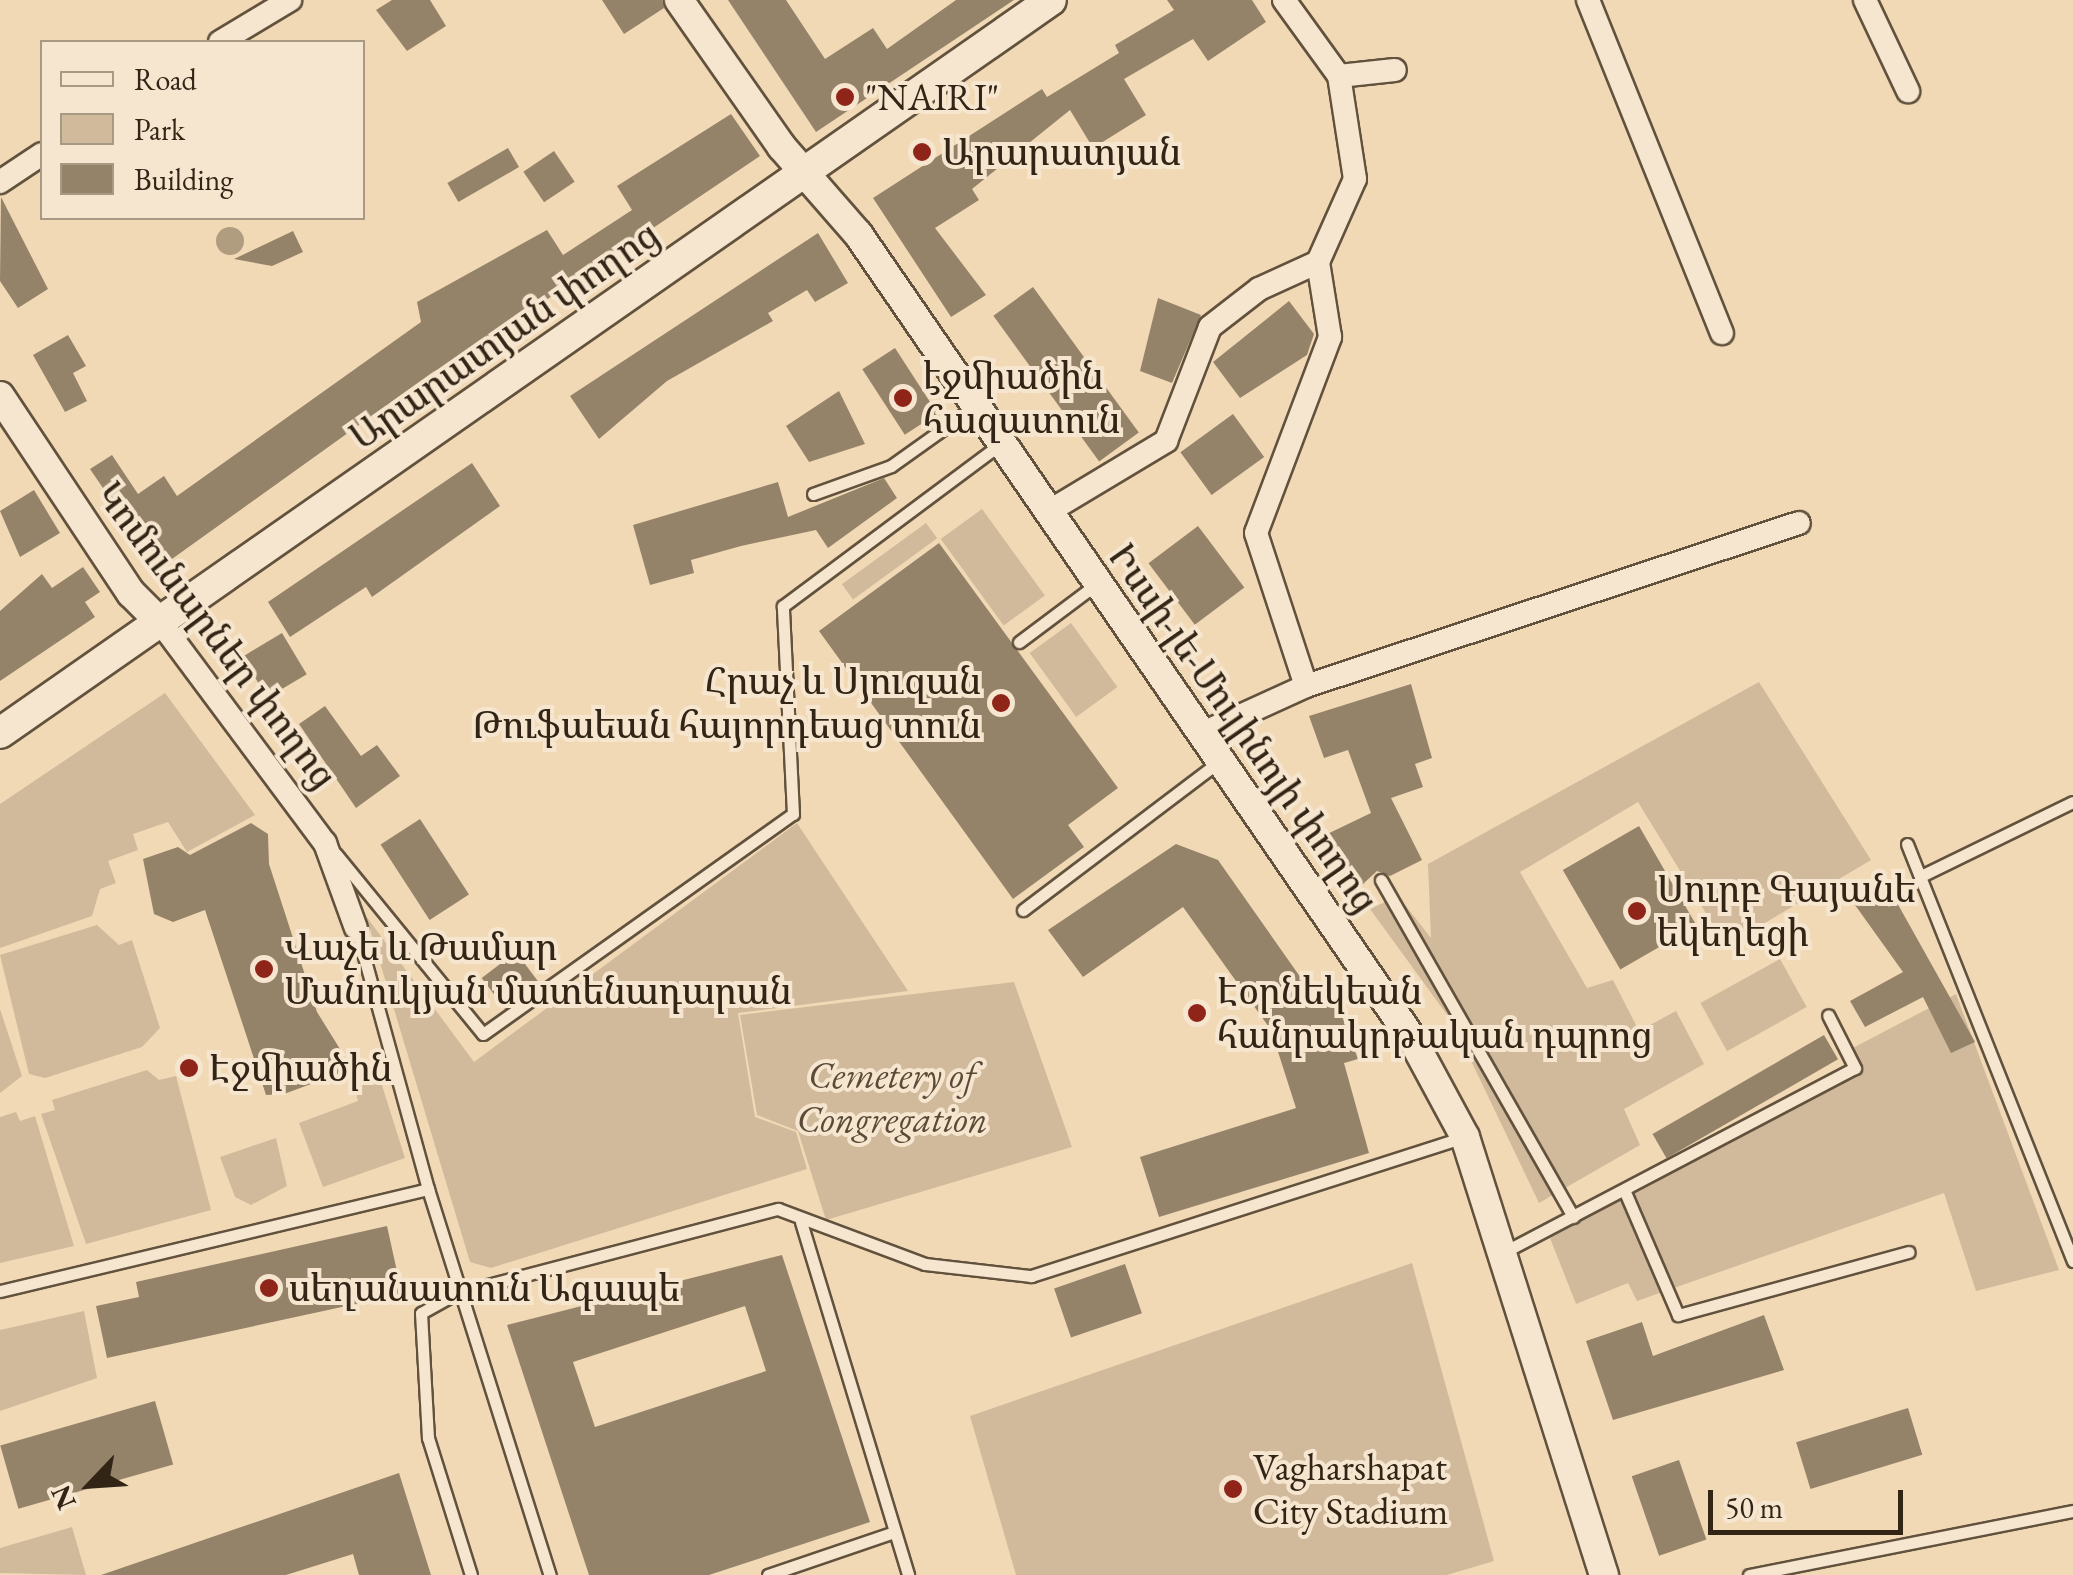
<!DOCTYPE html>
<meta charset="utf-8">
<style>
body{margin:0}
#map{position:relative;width:2073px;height:1575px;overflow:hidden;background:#f1d9b6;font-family:"EB Garamond","Noto Serif Armenian",serif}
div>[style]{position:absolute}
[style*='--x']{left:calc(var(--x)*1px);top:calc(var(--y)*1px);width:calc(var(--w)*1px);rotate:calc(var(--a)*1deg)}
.green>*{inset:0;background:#d1ba9b;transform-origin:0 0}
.water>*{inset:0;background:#b09c7f}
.round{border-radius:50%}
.building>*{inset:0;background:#958369;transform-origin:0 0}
.roads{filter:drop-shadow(2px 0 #62523d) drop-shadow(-2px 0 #62523d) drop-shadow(0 2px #62523d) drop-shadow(0 -2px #62523d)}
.service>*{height:11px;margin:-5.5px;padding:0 5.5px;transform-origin:5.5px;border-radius:5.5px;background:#f6e6d0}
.minor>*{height:22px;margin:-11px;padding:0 11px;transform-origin:11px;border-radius:11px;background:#f6e6d0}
.tertiary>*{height:28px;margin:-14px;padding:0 14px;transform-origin:14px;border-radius:14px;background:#f6e6d0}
.secondary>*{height:30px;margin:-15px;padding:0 15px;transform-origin:15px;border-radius:15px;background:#f6e6d0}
.dots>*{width:28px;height:28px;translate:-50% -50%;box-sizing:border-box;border:5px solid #f6e6d0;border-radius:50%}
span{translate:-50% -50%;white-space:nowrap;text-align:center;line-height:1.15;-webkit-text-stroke:8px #f6e6d0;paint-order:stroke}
.poi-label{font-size:38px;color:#322515}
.left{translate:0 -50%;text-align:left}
.right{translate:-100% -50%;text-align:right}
.street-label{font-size:38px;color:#322515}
.park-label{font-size:38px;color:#5a4a36;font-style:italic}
.legend{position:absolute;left:40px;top:40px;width:325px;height:180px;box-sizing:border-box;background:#f6e6d0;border:2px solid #a89985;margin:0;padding:12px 18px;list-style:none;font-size:30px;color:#322515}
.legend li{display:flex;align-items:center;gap:20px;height:50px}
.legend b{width:50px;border:2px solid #a89985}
.north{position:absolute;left:40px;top:1435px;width:100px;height:100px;-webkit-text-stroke:8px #f6e6d0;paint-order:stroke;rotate:245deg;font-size:28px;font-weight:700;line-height:40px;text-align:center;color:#322515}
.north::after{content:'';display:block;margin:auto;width:35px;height:45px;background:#322515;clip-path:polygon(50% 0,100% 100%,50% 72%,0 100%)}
.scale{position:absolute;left:1708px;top:1490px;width:195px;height:45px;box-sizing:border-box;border:5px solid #322515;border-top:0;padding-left:12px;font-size:30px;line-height:35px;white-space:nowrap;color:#322515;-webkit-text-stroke:8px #f6e6d0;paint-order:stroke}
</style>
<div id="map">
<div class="green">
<i style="left:982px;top:509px;width:107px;height:51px;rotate:54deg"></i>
<i style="left:926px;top:523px;width:19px;height:104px;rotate:54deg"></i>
<i style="left:1071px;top:623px;width:79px;height:51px;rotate:54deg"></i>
<i style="clip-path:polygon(1759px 682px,1871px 860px,1726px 946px,1638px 802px,1520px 872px,1587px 988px,1613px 980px,1639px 1031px,1676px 1011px,1704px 1064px,1624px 1109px,1640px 1145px,1539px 1203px,1453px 1023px,1370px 909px,1398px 896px,1431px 938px,1428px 864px)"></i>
<i style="clip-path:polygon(165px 693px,255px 815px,187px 852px,168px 822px,133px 834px,138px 850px,108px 861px,116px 883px,100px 889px,92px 916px,0 948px,0 804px)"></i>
<i style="clip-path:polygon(797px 823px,908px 991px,738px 1013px,755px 1117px,796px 1132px,807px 1169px,491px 1268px,470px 1262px,366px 916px,474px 1062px)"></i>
<i style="clip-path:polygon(97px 925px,119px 945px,132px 940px,160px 1028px,142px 1047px,45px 1078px,29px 1074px,0 955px)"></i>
<i style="left:1780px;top:959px;width:55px;height:91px;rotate:61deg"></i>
<i style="clip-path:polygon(1014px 982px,1072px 1147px,826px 1220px,798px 1131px,757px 1115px,740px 1015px)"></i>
<i style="clip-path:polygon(1956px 994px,2059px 1270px,1976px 1291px,1944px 1193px,1637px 1301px,1628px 1283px,1576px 1304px,1550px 1238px,1858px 1070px,1849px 1050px)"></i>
<i style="clip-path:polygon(0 1009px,22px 1076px,0 1093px)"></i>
<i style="clip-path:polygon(147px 1070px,159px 1080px,176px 1076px,211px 1210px,86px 1244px,41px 1114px,55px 1110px,52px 1100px)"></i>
<i style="clip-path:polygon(380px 1079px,405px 1158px,323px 1187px,299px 1123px,358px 1101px,355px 1088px)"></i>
<i style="clip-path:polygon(16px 1112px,20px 1121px,35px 1116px,74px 1246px,0 1263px,0 1117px)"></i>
<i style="clip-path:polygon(276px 1138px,287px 1186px,251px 1205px,235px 1197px,220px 1157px)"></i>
<i style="clip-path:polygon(1412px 1263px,1494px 1561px,1447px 1575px,1016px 1575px,970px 1416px)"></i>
<i style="clip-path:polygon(84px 1311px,97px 1378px,0 1411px,0 1330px)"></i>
<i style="clip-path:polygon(72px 1527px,86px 1575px,0 1573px,0 1548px)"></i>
</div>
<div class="water">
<i class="round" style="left:216px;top:227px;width:28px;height:28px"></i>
</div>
<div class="building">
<i style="clip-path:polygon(392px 0,430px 0,446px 26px,407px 51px,376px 10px)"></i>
<i style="clip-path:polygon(602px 0,662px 0,664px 8px,624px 34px)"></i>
<i style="clip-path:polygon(728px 0,786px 0,825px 59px,873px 28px,887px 49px,956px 0,1014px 0,816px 132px)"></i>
<i style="clip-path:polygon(1167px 0,1252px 0,1266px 22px,1208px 61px,1193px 39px,1124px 79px,1146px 115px,1093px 148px,1070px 110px,972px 189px,979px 200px,935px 228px,986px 295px,951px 317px,873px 198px,1042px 89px,1047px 97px,1119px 53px,1115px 45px,1174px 10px)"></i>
<i style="clip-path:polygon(731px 114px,760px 156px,518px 319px,524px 330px,433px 372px,158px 569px,90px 469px,112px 455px,138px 494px,164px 476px,177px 496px,421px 322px,417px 302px,547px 230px,563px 255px,632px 210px,617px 186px)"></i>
<i style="left:508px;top:148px;width:22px;height:70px;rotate:60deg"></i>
<i style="left:554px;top:151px;width:37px;height:37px;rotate:56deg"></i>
<i style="clip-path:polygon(1px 197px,48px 289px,18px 308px,0 281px)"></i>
<i style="clip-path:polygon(293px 231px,303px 252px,272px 266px,234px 259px)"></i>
<i style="clip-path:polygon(818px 233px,848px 283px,815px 302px,807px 290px,768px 313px,773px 321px,667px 381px,599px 439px,570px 396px)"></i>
<i style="left:1033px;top:287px;width:180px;height:49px;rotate:54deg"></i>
<i style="clip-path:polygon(1158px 298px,1201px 315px,1172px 383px,1140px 371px)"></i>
<i style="clip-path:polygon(1289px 301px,1314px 334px,1307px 355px,1240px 398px,1213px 362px)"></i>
<i style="clip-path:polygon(68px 335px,86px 366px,73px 373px,87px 401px,65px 412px,33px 355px)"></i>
<i style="left:895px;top:348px;width:78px;height:39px;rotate:57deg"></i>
<i style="clip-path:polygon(839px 391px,865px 444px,809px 462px,786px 426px)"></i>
<i style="left:1233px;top:414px;width:53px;height:65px;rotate:54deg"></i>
<i style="clip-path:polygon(472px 463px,500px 506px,372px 597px,366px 587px,290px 637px,268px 602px)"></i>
<i style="clip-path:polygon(884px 478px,897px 498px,828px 548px,816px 530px,741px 546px,691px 560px,694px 573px,650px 585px,633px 525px,778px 482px,788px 517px)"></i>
<i style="clip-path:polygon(34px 490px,60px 533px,20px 557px,0 511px)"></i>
<i style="left:1198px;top:526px;width:77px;height:62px;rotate:53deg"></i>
<i style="clip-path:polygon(939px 543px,1118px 788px,1068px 825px,1084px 847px,1013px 899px,819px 631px)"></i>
<i style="clip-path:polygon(83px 567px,100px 592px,85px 602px,95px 617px,0 681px,0 611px,42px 574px,52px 588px)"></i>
<i style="left:282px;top:633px;width:48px;height:46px;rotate:59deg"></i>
<i style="clip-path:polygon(1411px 684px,1432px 758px,1415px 764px,1423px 787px,1391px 798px,1422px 860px,1390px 876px,1377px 871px,1350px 896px,1321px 837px,1371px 813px,1348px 750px,1324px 758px,1309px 716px)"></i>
<i style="clip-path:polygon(325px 706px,361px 756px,377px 745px,400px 776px,356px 808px,299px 724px)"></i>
<i style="left:420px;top:819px;width:90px;height:47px;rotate:57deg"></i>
<i style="clip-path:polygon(251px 823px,268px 834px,269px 864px,317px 1012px,340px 1049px,338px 1074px,284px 1094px,266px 1095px,205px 910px,173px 922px,154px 914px,143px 859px,178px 847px,190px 855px)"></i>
<i style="left:1639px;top:826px;width:115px;height:88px;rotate:60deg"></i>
<i style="clip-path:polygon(1176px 844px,1218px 860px,1315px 998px,1340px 1011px,1358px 1059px,1344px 1063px,1369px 1153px,1159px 1217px,1140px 1157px,1296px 1108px,1271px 1030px,1183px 907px,1083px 977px,1048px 930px)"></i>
<i style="clip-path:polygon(1879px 890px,1889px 907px,1896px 901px,1975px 1042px,1951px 1053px,1923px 997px,1865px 1027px,1850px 1001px,1903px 972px,1855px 905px)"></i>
<i style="left:516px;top:952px;width:39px;height:43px;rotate:53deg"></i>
<i style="left:1824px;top:1035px;width:28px;height:198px;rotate:60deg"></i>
<i style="clip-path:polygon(387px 1226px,402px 1294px,107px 1358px,96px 1306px,139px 1297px,136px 1282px)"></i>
<i style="clip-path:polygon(evenodd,782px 1255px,870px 1522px,709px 1575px,589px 1575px,507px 1325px,782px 1255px,745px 1306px,766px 1371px,595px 1427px,573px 1362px,745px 1306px)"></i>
<i style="left:1125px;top:1264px;width:52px;height:75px;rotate:71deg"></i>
<i style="clip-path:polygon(1764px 1315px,1784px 1370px,1613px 1420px,1586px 1341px,1642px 1322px,1653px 1356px)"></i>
<i style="left:155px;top:1401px;width:66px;height:161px;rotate:74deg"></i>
<i style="left:1908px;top:1408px;width:49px;height:117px;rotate:73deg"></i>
<i style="left:1679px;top:1460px;width:84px;height:50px;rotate:71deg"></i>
<i style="clip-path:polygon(399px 1473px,431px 1575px,359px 1575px,353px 1554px,286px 1575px,101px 1575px)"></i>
</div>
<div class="roads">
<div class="service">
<i style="--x:813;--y:494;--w:83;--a:-19.7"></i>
<i style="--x:891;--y:466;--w:103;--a:-35.5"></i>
<i style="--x:1019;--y:642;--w:99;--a:-36.8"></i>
<i style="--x:1907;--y:844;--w:449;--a:68.3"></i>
<i style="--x:336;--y:854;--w:232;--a:50.8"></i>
<i style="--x:483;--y:1034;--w:380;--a:-35.4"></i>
<i style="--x:793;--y:814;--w:208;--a:-92.8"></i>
<i style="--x:783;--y:606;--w:273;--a:-36.7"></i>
<i style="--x:1921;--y:876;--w:169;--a:-26"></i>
<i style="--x:1381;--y:880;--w:388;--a:60.3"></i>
<i style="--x:1023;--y:910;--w:247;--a:-37.1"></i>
<i style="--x:428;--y:1189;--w:405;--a:72.5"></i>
<i style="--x:1625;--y:1192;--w:134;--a:66.7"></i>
<i style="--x:1678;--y:1315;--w:239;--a:-15.3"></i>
<i style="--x:801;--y:1222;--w:369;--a:73.1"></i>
<i style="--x:1504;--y:1252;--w:396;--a:-27.7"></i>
<i style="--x:1855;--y:1068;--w:59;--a:-117"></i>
<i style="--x:0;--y:1291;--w:440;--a:-13.4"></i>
<i style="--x:428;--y:1189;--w:271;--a:-105.4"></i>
<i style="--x:471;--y:1575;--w:144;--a:-107.4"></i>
<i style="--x:428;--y:1438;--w:125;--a:-93.2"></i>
<i style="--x:421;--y:1313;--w:41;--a:-29.1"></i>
<i style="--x:457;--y:1293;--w:332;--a:-14.7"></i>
<i style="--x:778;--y:1209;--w:157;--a:20.5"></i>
<i style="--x:925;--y:1264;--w:107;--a:6.5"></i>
<i style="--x:1031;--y:1276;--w:456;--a:-17.8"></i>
<i style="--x:768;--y:1575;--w:133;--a:-18.8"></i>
<i style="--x:1749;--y:1575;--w:330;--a:-11.2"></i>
</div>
<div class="minor">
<i style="--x:1284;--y:0;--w:94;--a:54.1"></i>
<i style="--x:1339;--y:76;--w:56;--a:-6.1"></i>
<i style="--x:1588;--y:0;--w:359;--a:68.1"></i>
<i style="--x:1865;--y:0;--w:101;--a:64.7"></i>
<i style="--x:220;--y:42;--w:82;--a:-31"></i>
<i style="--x:0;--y:182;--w:50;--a:-33.7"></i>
<i style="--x:1048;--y:512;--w:138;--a:-31"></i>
<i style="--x:1166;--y:441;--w:122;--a:-68.9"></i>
<i style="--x:1210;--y:327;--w:62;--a:-37.8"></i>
<i style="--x:1259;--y:289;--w:65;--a:-24.6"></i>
<i style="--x:1318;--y:262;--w:91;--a:-66"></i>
<i style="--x:1355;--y:179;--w:104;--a:-98.8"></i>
<i style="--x:160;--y:622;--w:276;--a:53.3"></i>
<i style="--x:325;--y:843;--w:90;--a:70"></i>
<i style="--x:1306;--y:686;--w:519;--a:-18.3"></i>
<i style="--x:1205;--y:732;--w:111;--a:-24.5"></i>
<i style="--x:1306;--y:686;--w:161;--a:-108.1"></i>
<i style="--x:1256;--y:533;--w:210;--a:-69.3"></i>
<i style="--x:1330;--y:337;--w:76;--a:-99.1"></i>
</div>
<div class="tertiary">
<i style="--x:679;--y:0;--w:179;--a:55"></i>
<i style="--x:782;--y:147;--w:116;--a:48.9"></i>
<i style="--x:858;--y:234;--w:977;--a:55.46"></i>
<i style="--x:1412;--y:1039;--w:111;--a:61.6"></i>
<i style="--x:1465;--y:1137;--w:460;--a:72.4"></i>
<i style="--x:0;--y:396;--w:237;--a:56.4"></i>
<i style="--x:131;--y:593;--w:41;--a:45"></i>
</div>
<div class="secondary">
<i style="--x:0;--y:733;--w:1281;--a:-34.89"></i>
</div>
</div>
<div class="dots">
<i style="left:845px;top:97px;background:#8f2418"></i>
<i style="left:922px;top:152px;background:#8f2418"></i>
<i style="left:903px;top:398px;background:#8f2418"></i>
<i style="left:1001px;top:703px;background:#8f2418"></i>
<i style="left:1637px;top:911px;background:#8f2418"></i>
<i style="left:264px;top:969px;background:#8f2418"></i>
<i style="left:1197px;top:1013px;background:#8f2418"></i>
<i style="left:189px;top:1068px;background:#8f2418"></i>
<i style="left:269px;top:1288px;background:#8f2418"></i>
<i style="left:1233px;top:1489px;background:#8f2418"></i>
</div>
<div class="poi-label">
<span class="left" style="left:865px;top:97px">"NAIRI"</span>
<span class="left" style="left:942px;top:152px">Արարատյան</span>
<span class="left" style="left:923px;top:398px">էջմիածին<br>հազատուն</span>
<span class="right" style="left:981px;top:703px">Հրաչ և Սյուզան<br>Թուֆաեան հայորդեաց տուն</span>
<span class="left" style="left:1657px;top:911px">Սուրբ Գայանե<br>եկեղեցի</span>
<span class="left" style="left:284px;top:969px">Վաչե և Թամար<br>Մանուկյան մատենադարան</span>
<span class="left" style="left:1217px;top:1013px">Էօրնեկեան<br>հանրակրթական դպրոց</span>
<span class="left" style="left:209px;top:1068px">Էջմիածին</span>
<span class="left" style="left:289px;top:1288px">սեղանատուն Ագապե</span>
<span class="left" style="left:1253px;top:1489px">Vagharshapat<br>City Stadium</span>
</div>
<div class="street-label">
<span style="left:504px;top:335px;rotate:-35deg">Արարատյան փողոց</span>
<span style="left:217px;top:635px;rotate:53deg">Կոմունարներ փողոց</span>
<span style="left:1244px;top:728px;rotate:55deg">Իսսի-լե-Մուլինոյի փողոց</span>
</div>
<div class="park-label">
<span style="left:892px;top:1097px">Cemetery of<br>Congregation</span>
</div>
<ul class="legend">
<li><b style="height:12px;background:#f6e6d0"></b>Road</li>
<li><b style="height:28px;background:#d1ba9b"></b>Park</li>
<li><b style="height:28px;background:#958369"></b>Building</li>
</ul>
<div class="north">N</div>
<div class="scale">50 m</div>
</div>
